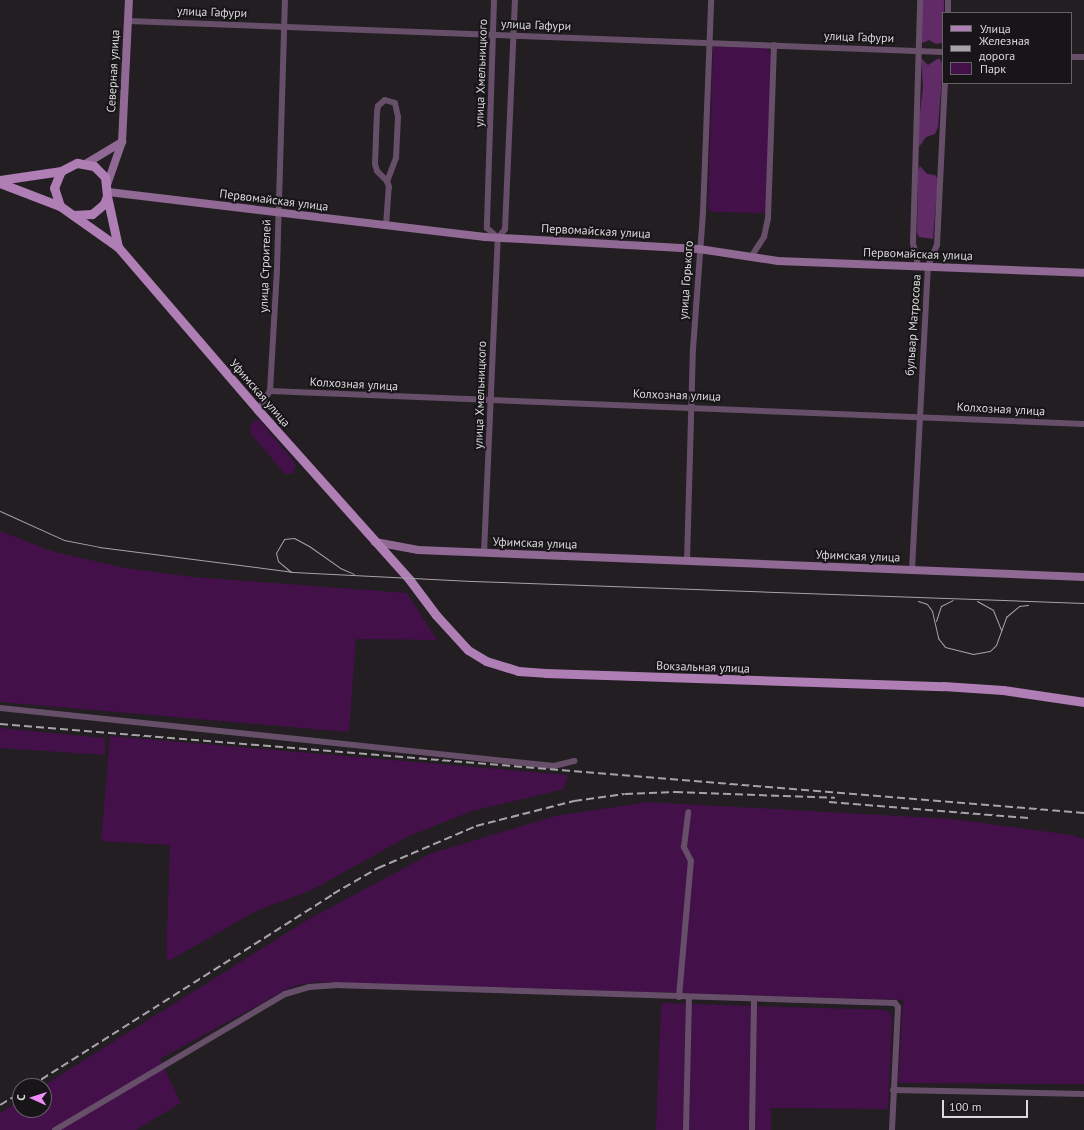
<!DOCTYPE html>
<meta charset="utf-8">
<style>
body{margin:0}
#map{position:relative;width:1084px;height:1130px;overflow:hidden;background:#221e22;font-family:"PT Sans",sans-serif}
div>[style]{position:absolute}
[style*='--x']{left:calc(var(--x)*1px);top:calc(var(--y)*1px);width:calc(var(--w)*1px);rotate:calc(var(--a)*1deg)}
.green>*{inset:0;background:#431049}
.forest>*{inset:0;background:#612b68}
.street>*{height:6px;margin:-3px;padding:0 3px;transform-origin:3px;border-radius:3px;background:#674f6a}
.secondary>*{height:8px;margin:-4px;padding:0 4px;transform-origin:4px;border-radius:4px;background:#906994}
.primary>*{height:9px;margin:-4.5px;padding:0 4.5px;transform-origin:4.5px;border-radius:4.5px;background:#af7eb5}
.tram>*{height:1px;margin:-0.5px;padding:0 0.5px;transform-origin:0.5px;border-radius:0.5px;background:#a7a4a7}
.rail>*{height:1.5px;margin-top:-0.75px;transform-origin:0;background:repeating-linear-gradient(90deg,#a7a4a7 0 8px,transparent 0 12px)}
span{translate:-50% -50%;white-space:nowrap;text-align:center;line-height:1.15;-webkit-text-stroke:4px #181519;paint-order:stroke}
.street-label{font-size:12px;color:#dbd9db}
.legend{position:absolute;left:942px;top:12px;width:130px;height:72px;box-sizing:border-box;background:#181519;border:1px solid #666367;margin:0;padding:5px 7px;list-style:none;font-size:12px;color:#dbd9db}
.legend li{display:flex;align-items:center;gap:8px;height:20px}
.legend b{width:20px;border:1px solid #666367}
.north{position:absolute;left:12px;top:1078px;width:40px;height:40px;box-sizing:border-box;background:#181519;border:1px solid #666367;border-radius:50%;rotate:273deg;font-size:11px;font-weight:700;line-height:16px;text-align:center;color:#dbd9db}
.north::after{content:'';display:block;margin:auto;width:14px;height:18px;background:#ed8cf9;clip-path:polygon(50% 0,100% 100%,50% 72%,0 100%)}
.scale{position:absolute;left:942px;top:1100px;width:86px;height:18px;box-sizing:border-box;border:2px solid #dbd9db;border-top:0;padding-left:5px;font-size:12px;line-height:14px;white-space:nowrap;color:#dbd9db;-webkit-text-stroke:3px #181519;paint-order:stroke}
</style>
<div id="map">
<div class="green">
<i style="clip-path:polygon(716px 44px,766px 48px,771px 54px,767px 210px,764px 213px,712px 212px,708px 208px,713px 49px)"></i>
<i style="clip-path:polygon(256px 420px,259px 420px,296px 464px,293px 473px,285px 474px,251px 434px,250px 425px)"></i>
<i style="clip-path:polygon(0 531px,54px 552px,126px 568px,192px 577px,407px 593px,437px 640px,356px 639px,349px 732px,0 702px)"></i>
<i style="clip-path:polygon(0 728px,105px 738px,105px 755px,0 748px)"></i>
<i style="clip-path:polygon(110px 736px,568px 775px,564px 789px,472px 811px,407px 837px,312px 890px,256px 911px,169px 961px,166px 957px,170px 845px,101px 841px)"></i>
<i style="clip-path:polygon(648px 802px,953px 819px,1071px 835px,1084px 839px,1084px 1084px,898px 1083px,903px 1000px,318px 982px,297px 985px,280px 993px,160px 1059px,181px 1103px,136px 1130px,0 1130px,0 1113px,20px 1100px,20px 1110px,44px 1110px,43px 1086px,309px 919px,432px 853px,555px 816px)"></i>
<i style="clip-path:polygon(661px 1003px,887px 1010px,892px 1017px,888px 1109px,771px 1108px,771px 1130px,656px 1130px)"></i>
</div>
<div class="forest">
<i style="clip-path:polygon(921px 0,944px 0,943px 43px,936px 44px,929px 40px,923px 43px,921px 40px)"></i>
<i style="clip-path:polygon(921px 58px,928px 65px,939px 58px,943px 64px,938px 127px,935px 134px,926px 137px,919px 147px,918px 128px,923px 88px)"></i>
<i style="clip-path:polygon(920px 166px,927px 174px,935px 175px,938px 179px,933px 239px,919px 237px,917px 233px,918px 170px)"></i>
</div>
<div class="street">
<i style="--x:494;--y:0;--w:228;--a:91.8"></i>
<i style="--x:487;--y:228;--w:15;--a:42"></i>
<i style="--x:948;--y:13;--w:13;--a:-90"></i>
<i style="--x:128;--y:21;--w:816;--a:2.18"></i>
<i style="--x:1071;--y:57;--w:13;--a:0"></i>
<i style="--x:386;--y:226;--w:39;--a:-86"></i>
<i style="--x:389;--y:187;--w:6;--a:-108"></i>
<i style="--x:387;--y:181;--w:14;--a:-135"></i>
<i style="--x:377;--y:171;--w:7;--a:-106"></i>
<i style="--x:375;--y:164;--w:52;--a:-87.8"></i>
<i style="--x:377;--y:112;--w:6;--a:-81"></i>
<i style="--x:378;--y:106;--w:9;--a:-41"></i>
<i style="--x:385;--y:100;--w:10;--a:17"></i>
<i style="--x:395;--y:103;--w:14;--a:78"></i>
<i style="--x:398;--y:117;--w:41;--a:92.8"></i>
<i style="--x:396;--y:158;--w:25;--a:111"></i>
<i style="--x:751;--y:257;--w:24;--a:-57"></i>
<i style="--x:764;--y:237;--w:19;--a:-78"></i>
<i style="--x:768;--y:218;--w:173;--a:-88"></i>
<i style="--x:918;--y:265;--w:23;--a:-103"></i>
<i style="--x:913;--y:243;--w:243;--a:-88.3"></i>
<i style="--x:270;--y:391;--w:815;--a:2.32"></i>
<i style="--x:258;--y:410;--w:22;--a:-58"></i>
<i style="--x:270;--y:391;--w:123;--a:-86.7"></i>
<i style="--x:277;--y:268;--w:268;--a:-88.3"></i>
<i style="--x:484;--y:553;--w:315;--a:-87.5"></i>
<i style="--x:498;--y:238;--w:11;--a:-52"></i>
<i style="--x:505;--y:229;--w:229;--a:-87.5"></i>
<i style="--x:687;--y:561;--w:212;--a:-88.4"></i>
<i style="--x:693;--y:349;--w:136;--a:-85.8"></i>
<i style="--x:703;--y:213;--w:213;--a:-87.8"></i>
<i style="--x:912;--y:570;--w:304;--a:-87"></i>
<i style="--x:928;--y:266;--w:23;--a:-67"></i>
<i style="--x:937;--y:245;--w:162;--a:-87.2"></i>
<i style="--x:0;--y:708;--w:557;--a:5.98"></i>
<i style="--x:554;--y:766;--w:21;--a:-14"></i>
<i style="--x:679;--y:997;--w:137;--a:-85"></i>
<i style="--x:691;--y:861;--w:16;--a:-117"></i>
<i style="--x:684;--y:847;--w:35;--a:-83"></i>
<i style="--x:893;--y:1090;--w:191;--a:1.2"></i>
<i style="--x:55;--y:1130;--w:267;--a:-30.6"></i>
<i style="--x:285;--y:994;--w:25;--a:-16"></i>
<i style="--x:309;--y:987;--w:26;--a:-4"></i>
<i style="--x:335;--y:985;--w:560;--a:1.84"></i>
<i style="--x:895;--y:1003;--w:5;--a:53"></i>
<i style="--x:898;--y:1007;--w:123;--a:92.8"></i>
<i style="--x:686;--y:1130;--w:132;--a:-88.7"></i>
<i style="--x:752;--y:1130;--w:130;--a:-89.1"></i>
</div>
<div class="secondary">
<i style="--x:87;--y:163;--w:41;--a:-31"></i>
<i style="--x:107;--y:185;--w:46;--a:-70.8"></i>
<i style="--x:122;--y:142;--w:142;--a:-87.2"></i>
<i style="--x:108;--y:192;--w:380;--a:6.8"></i>
<i style="--x:485;--y:237;--w:214;--a:3.2"></i>
<i style="--x:699;--y:249;--w:80;--a:8.6"></i>
<i style="--x:778;--y:261;--w:306;--a:2.2"></i>
<i style="--x:375;--y:542;--w:44;--a:10.5"></i>
<i style="--x:418;--y:550;--w:667;--a:2.32"></i>
</div>
<div class="primary">
<i style="--x:0;--y:180;--w:62;--a:-8.4"></i>
<i style="--x:0;--y:183;--w:64;--a:21"></i>
<i style="--x:60;--y:206;--w:71;--a:35.3"></i>
<i style="--x:118;--y:247;--w:215;--a:49.3"></i>
<i style="--x:258;--y:410;--w:227;--a:48.2"></i>
<i style="--x:409;--y:579;--w:45;--a:53.1"></i>
<i style="--x:436;--y:615;--w:47;--a:47.6"></i>
<i style="--x:468;--y:650;--w:21;--a:31"></i>
<i style="--x:486;--y:661;--w:34;--a:17"></i>
<i style="--x:518;--y:671;--w:27;--a:4"></i>
<i style="--x:545;--y:673;--w:398;--a:1.9"></i>
<i style="--x:943;--y:686;--w:60;--a:3.8"></i>
<i style="--x:1003;--y:690;--w:82;--a:8.4"></i>
<i style="--x:107;--y:196;--w:52;--a:77.8"></i>
<i style="--x:60;--y:206;--w:19;--a:-108"></i>
<i style="--x:54;--y:188;--w:18;--a:-68"></i>
<i style="--x:61;--y:171;--w:18;--a:-27"></i>
<i style="--x:77;--y:163;--w:17;--a:10"></i>
<i style="--x:94;--y:166;--w:16;--a:45"></i>
<i style="--x:105;--y:177;--w:19;--a:84"></i>
<i style="--x:107;--y:196;--w:9;--a:111"></i>
<i style="--x:104;--y:204;--w:16;--a:140"></i>
<i style="--x:92;--y:214;--w:19;--a:177"></i>
</div>
<div class="tram">
<i style="--x:0;--y:511;--w:70;--a:24.4"></i>
<i style="--x:64;--y:540;--w:36;--a:11"></i>
<i style="--x:99;--y:547;--w:196;--a:7.3"></i>
<i style="--x:293;--y:572;--w:179;--a:2.9"></i>
<i style="--x:472;--y:581;--w:612;--a:2.06"></i>
<i style="--x:291;--y:572;--w:17;--a:-140"></i>
<i style="--x:278;--y:561;--w:8;--a:-104"></i>
<i style="--x:276;--y:553;--w:16;--a:-60"></i>
<i style="--x:284;--y:539;--w:10;--a:-6"></i>
<i style="--x:294;--y:538;--w:17;--a:28"></i>
<i style="--x:309;--y:546;--w:38;--a:35"></i>
<i style="--x:340;--y:568;--w:15;--a:23"></i>
<i style="--x:918;--y:601;--w:9;--a:18"></i>
<i style="--x:927;--y:604;--w:9;--a:54"></i>
<i style="--x:932;--y:611;--w:28;--a:77"></i>
<i style="--x:938;--y:638;--w:11;--a:52"></i>
<i style="--x:945;--y:647;--w:29;--a:14"></i>
<i style="--x:973;--y:654;--w:17;--a:-10"></i>
<i style="--x:990;--y:651;--w:8;--a:-45"></i>
<i style="--x:996;--y:645;--w:30;--a:-70"></i>
<i style="--x:1006;--y:617;--w:17;--a:-40"></i>
<i style="--x:1019;--y:606;--w:9;--a:-6"></i>
<i style="--x:977;--y:601;--w:18;--a:29"></i>
<i style="--x:993;--y:610;--w:22;--a:68"></i>
<i style="--x:936;--y:621;--w:16;--a:-72"></i>
<i style="--x:941;--y:606;--w:13;--a:-27"></i>
</div>
<div class="rail">
<i style="--x:0;--y:724;--w:1088;--a:4.69"></i>
<i style="--x:829;--y:802;--w:200;--a:4.6"></i>
<i style="--x:31;--y:1086;--w:358;--a:-32.4"></i>
<i style="--x:333;--y:894;--w:52;--a:-30"></i>
<i style="--x:378;--y:868;--w:107;--a:-23.2"></i>
<i style="--x:476;--y:826;--w:101;--a:-14.3"></i>
<i style="--x:574;--y:801;--w:51;--a:-7.8"></i>
<i style="--x:625;--y:794;--w:50;--a:-2.3"></i>
<i style="--x:675;--y:792;--w:160;--a:2.1"></i>
<i style="--x:0;--y:1105;--w:23;--a:-31"></i>
</div>
<div class="street-label">
<span style="left:212px;top:12px;rotate:2deg">улица Гафури</span>
<span style="left:536px;top:25px;rotate:2deg">улица Гафури</span>
<span style="left:859px;top:37px;rotate:2deg">улица Гафури</span>
<span style="left:113px;top:71px;rotate:-87deg">Северная улица</span>
<span style="left:481px;top:73px;rotate:-88deg">улица Хмельницкого</span>
<span style="left:274px;top:200px;rotate:7deg">Первомайская улица</span>
<span style="left:596px;top:231px;rotate:3deg">Первомайская улица</span>
<span style="left:918px;top:254px;rotate:2deg">Первомайская улица</span>
<span style="left:265px;top:266px;rotate:-88deg">улица Строителей</span>
<span style="left:686px;top:280px;rotate:-86deg">улица Горького</span>
<span style="left:913px;top:325px;rotate:-86deg">бульвар Матросова</span>
<span style="left:354px;top:384px;rotate:3deg">Колхозная улица</span>
<span style="left:260px;top:393px;rotate:49deg">Уфимская улица</span>
<span style="left:480px;top:395px;rotate:-88deg">улица Хмельницкого</span>
<span style="left:677px;top:395px;rotate:2deg">Колхозная улица</span>
<span style="left:1001px;top:409px;rotate:3deg">Колхозная улица</span>
<span style="left:535px;top:543px;rotate:2deg">Уфимская улица</span>
<span style="left:858px;top:556px;rotate:2deg">Уфимская улица</span>
<span style="left:703px;top:667px;rotate:2deg">Вокзальная улица</span>
</div>
<ul class="legend">
<li><b style="height:5px;background:#af7eb5"></b>Улица</li>
<li><b style="height:5px;background:#a7a4a7"></b>Железная дорога</li>
<li><b style="height:11px;background:#431049"></b>Парк</li>
</ul>
<div class="north">С</div>
<div class="scale">100 m</div>
</div>
